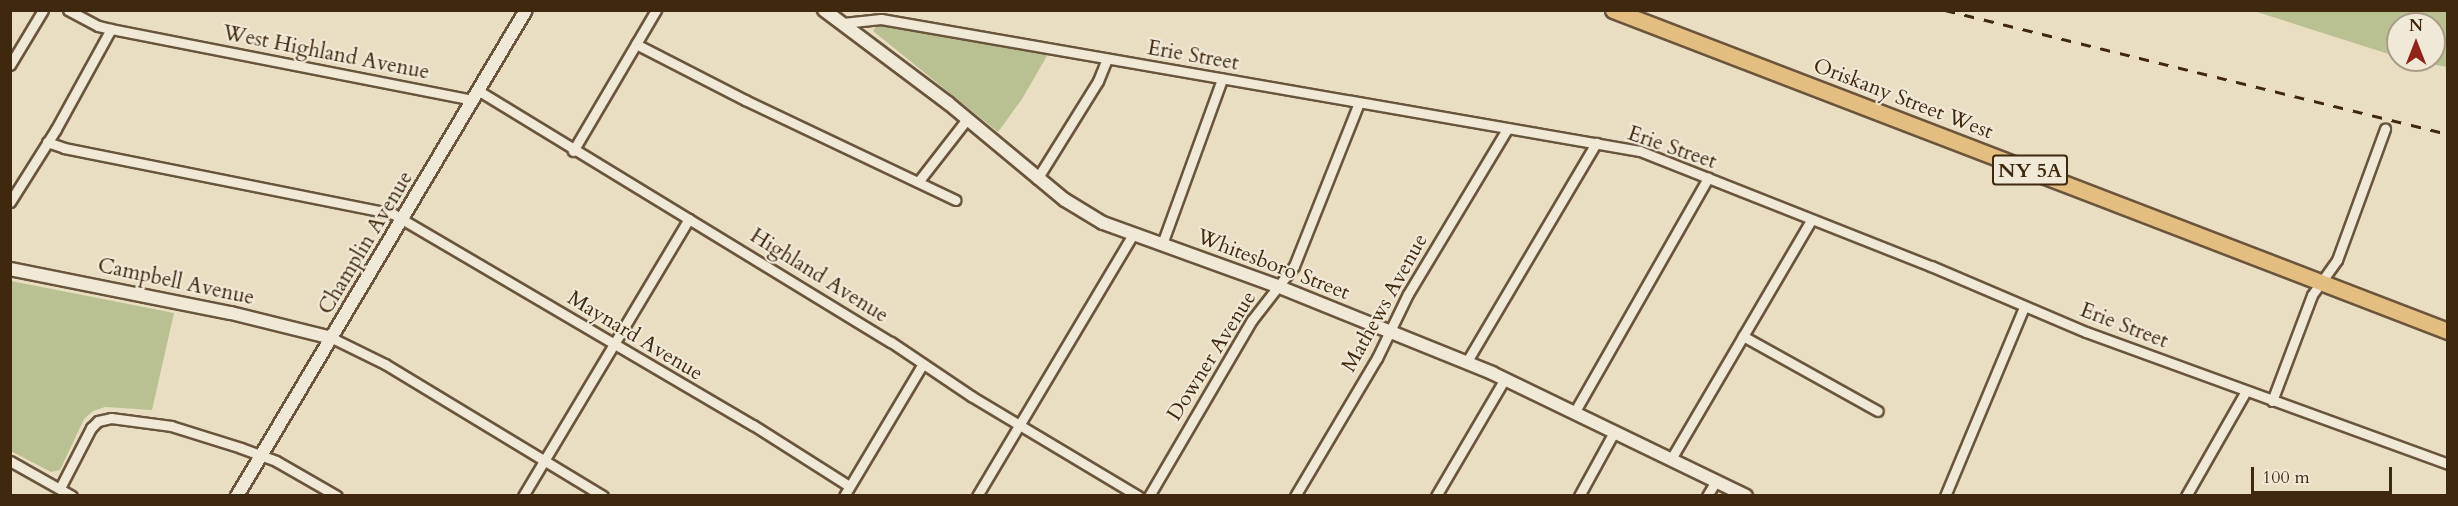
<!DOCTYPE html>
<style>
body{margin:0}
#map{position:relative;width:2458px;height:506px;overflow:hidden;background:#e9ddc2;font-family:Cardo,serif}
div>[style]{position:absolute}
[style*='--x']{left:calc(var(--x)*1px);top:calc(var(--y)*1px);width:calc(var(--w)*1px);rotate:calc(var(--a)*1deg)}
.green>*{inset:0;background:#b9c091}
.roads{filter:drop-shadow(2px 0 #6a553c) drop-shadow(-2px 0 #6a553c) drop-shadow(0 2px #6a553c) drop-shadow(0 -2px #6a553c)}
.minor>*{height:9px;margin:-4.5px;padding:0 4.5px;transform-origin:4.5px;border-radius:4.5px;background:#f1e9d7}
.tertiary>*{height:12px;margin:-6px;padding:0 6px;transform-origin:6px;border-radius:6px;background:#f1e9d7}
.primary>*{height:15px;margin:-7.5px;padding:0 7.5px;transform-origin:7.5px;border-radius:7.5px;background:#e4be81}
.rail>*{height:3px;margin-top:-1.5px;transform-origin:0;background:repeating-linear-gradient(90deg,#40280f 0 10px,transparent 0 20px)}
span{translate:-50% -50%;white-space:nowrap;text-align:center;line-height:1.15;-webkit-text-stroke:4.5px #f1e9d7;paint-order:stroke}
.shield-label span{padding:2px 4px;background:#f1e9d7;border:2px solid;border-radius:4px;-webkit-text-stroke-width:0}
.shield-label{font-size:20px;color:#40280f;font-weight:700}
.street-label{font-size:21px;color:#40280f}
.frame{position:absolute;inset:0;border:12px solid #40280f;pointer-events:none}
.north{position:absolute;left:2386px;top:12px;width:60px;height:60px;box-sizing:border-box;background:#f1e9d7;border:2px solid #aa9c87;border-radius:50%;rotate:0deg;font-size:16px;font-weight:700;line-height:24px;text-align:center;color:#40280f}
.north::after{content:'';display:block;margin:auto;width:21px;height:27px;background:#8f2418;clip-path:polygon(50% 0,100% 100%,50% 72%,0 100%)}
.scale{position:absolute;left:2251px;top:467px;width:141px;height:27px;box-sizing:border-box;border:3px solid #40280f;border-top:0;padding-left:8px;font-size:18px;line-height:21px;white-space:nowrap;color:#40280f;-webkit-text-stroke:4px #f1e9d7;paint-order:stroke}
</style>
<div id="map">
<div class="green">
<i style="clip-path:polygon(2254px 11px,2447px 11px,2447px 67px,2407px 60px,2434px 60px,2434px 24px,2398px 24px,2398px 57px)"></i>
<i style="clip-path:polygon(878px 24px,1048px 54px,1022px 99px,998px 132px,873px 31px)"></i>
<i style="clip-path:polygon(11px 281px,174px 313px,152px 410px,105px 407px,93px 411px,84px 419px,60px 470px,51px 472px,11px 451px)"></i>
</div>
<div class="roads">
<div class="minor">
<i style="--x:68;--y:10;--w:34;--a:28"></i>
<i style="--x:98;--y:26;--w:13;--a:13"></i>
<i style="--x:111;--y:29;--w:369;--a:11.1"></i>
<i style="--x:843;--y:23;--w:38;--a:-6"></i>
<i style="--x:881;--y:19;--w:770;--a:9.87"></i>
<i style="--x:1640;--y:151;--w:313;--a:21.6"></i>
<i style="--x:1931;--y:266;--w:168;--a:23.1"></i>
<i style="--x:2086;--y:332;--w:385;--a:20"></i>
<i style="--x:636;--y:44;--w:123;--a:27.2"></i>
<i style="--x:745;--y:100;--w:233;--a:25.4"></i>
<i style="--x:10;--y:65;--w:64;--a:-59"></i>
<i style="--x:479;--y:91;--w:482;--a:31.4"></i>
<i style="--x:891;--y:342;--w:97;--a:34"></i>
<i style="--x:971;--y:396;--w:195;--a:30.9"></i>
<i style="--x:47;--y:142;--w:18;--a:19"></i>
<i style="--x:64;--y:148;--w:336;--a:11.3"></i>
<i style="--x:393;--y:214;--w:417;--a:30.4"></i>
<i style="--x:753;--y:425;--w:114;--a:32.4"></i>
<i style="--x:573;--y:151;--w:164;--a:-59.5"></i>
<i style="--x:1037;--y:179;--w:115;--a:-58.1"></i>
<i style="--x:1098;--y:81;--w:24;--a:-68"></i>
<i style="--x:918;--y:182;--w:80;--a:-52.1"></i>
<i style="--x:10;--y:202;--w:86;--a:-57.8"></i>
<i style="--x:56;--y:129;--w:114;--a:-61.2"></i>
<i style="--x:1162;--y:244;--w:176;--a:-70"></i>
<i style="--x:1743;--y:336;--w:154;--a:29.1"></i>
<i style="--x:332;--y:338;--w:59;--a:26.1"></i>
<i style="--x:385;--y:364;--w:255;--a:31.2"></i>
<i style="--x:1466;--y:363;--w:256;--a:-59.4"></i>
<i style="--x:2272;--y:401;--w:113;--a:-69.3"></i>
<i style="--x:2312;--y:295;--w:43;--a:-54.5"></i>
<i style="--x:2337;--y:260;--w:140;--a:-69.9"></i>
<i style="--x:1574;--y:413;--w:271;--a:-60.3"></i>
<i style="--x:1671;--y:459;--w:277;--a:-59.6"></i>
<i style="--x:10;--y:461;--w:71;--a:29.4"></i>
<i style="--x:60;--y:488;--w:68;--a:-62.7"></i>
<i style="--x:91;--y:428;--w:10;--a:-45"></i>
<i style="--x:98;--y:421;--w:13;--a:-13"></i>
<i style="--x:111;--y:418;--w:61;--a:7.6"></i>
<i style="--x:171;--y:426;--w:73;--a:17.4"></i>
<i style="--x:241;--y:448;--w:37;--a:20"></i>
<i style="--x:276;--y:461;--w:70;--a:29.8"></i>
<i style="--x:523;--y:496;--w:323;--a:-59.1"></i>
<i style="--x:844;--y:496;--w:152;--a:-59.2"></i>
<i style="--x:977;--y:496;--w:305;--a:-59.2"></i>
<i style="--x:1149;--y:496;--w:204;--a:-59.7"></i>
<i style="--x:1252;--y:320;--w:68;--a:-52.1"></i>
<i style="--x:1294;--y:266;--w:175;--a:-68.3"></i>
<i style="--x:1295;--y:496;--w:161;--a:-59.3"></i>
<i style="--x:1377;--y:358;--w:71;--a:-64.2"></i>
<i style="--x:1408;--y:294;--w:192;--a:-59"></i>
<i style="--x:1436;--y:496;--w:134;--a:-59.6"></i>
<i style="--x:1579;--y:496;--w:73;--a:-61.3"></i>
<i style="--x:1707;--y:496;--w:17;--a:-59"></i>
<i style="--x:1945;--y:496;--w:205;--a:-67.3"></i>
<i style="--x:2186;--y:496;--w:121;--a:-60.3"></i>
</div>
<div class="tertiary">
<i style="--x:824;--y:10;--w:155;--a:36.9"></i>
<i style="--x:948;--y:103;--w:152;--a:39.7"></i>
<i style="--x:1065;--y:200;--w:44;--a:31.2"></i>
<i style="--x:1103;--y:223;--w:185;--a:19.9"></i>
<i style="--x:1277;--y:286;--w:232;--a:22"></i>
<i style="--x:1492;--y:373;--w:282;--a:25.8"></i>
<i style="--x:10;--y:269;--w:225;--a:11.3"></i>
<i style="--x:231;--y:313;--w:104;--a:13.9"></i>
<i style="--x:237;--y:496;--w:565;--a:-59.26"></i>
</div>
<div class="primary">
<i style="--x:1613;--y:10;--w:895;--a:21.03"></i>
</div>
</div>
<div class="rail">
<i style="--x:1945;--y:10;--w:518;--a:13.85"></i>
</div>
<div class="shield-label">
<span style="left:2030px;top:170px">NY 5A</span>
</div>
<div class="street-label">
<span style="left:326px;top:53px;rotate:11deg">West Highland Avenue</span>
<span style="left:1193px;top:56px;rotate:10deg">Erie Street</span>
<span style="left:1903px;top:99px;rotate:21deg">Oriskany Street West</span>
<span style="left:1672px;top:148px;rotate:19deg">Erie Street</span>
<span style="left:366px;top:243px;rotate:-59deg">Champlin Avenue</span>
<span style="left:1273px;top:265px;rotate:21deg">Whitesboro Street</span>
<span style="left:819px;top:276px;rotate:32deg">Highland Avenue</span>
<span style="left:176px;top:282px;rotate:12deg">Campbell Avenue</span>
<span style="left:1385px;top:303px;rotate:-61deg">Mathews Avenue</span>
<span style="left:2124px;top:326px;rotate:21deg">Erie Street</span>
<span style="left:635px;top:336px;rotate:31deg">Maynard Avenue</span>
<span style="left:1212px;top:356px;rotate:-58deg">Downer Avenue</span>
</div>
<div class="frame"></div>
<div class="north">N</div>
<div class="scale">100 m</div>
</div>
